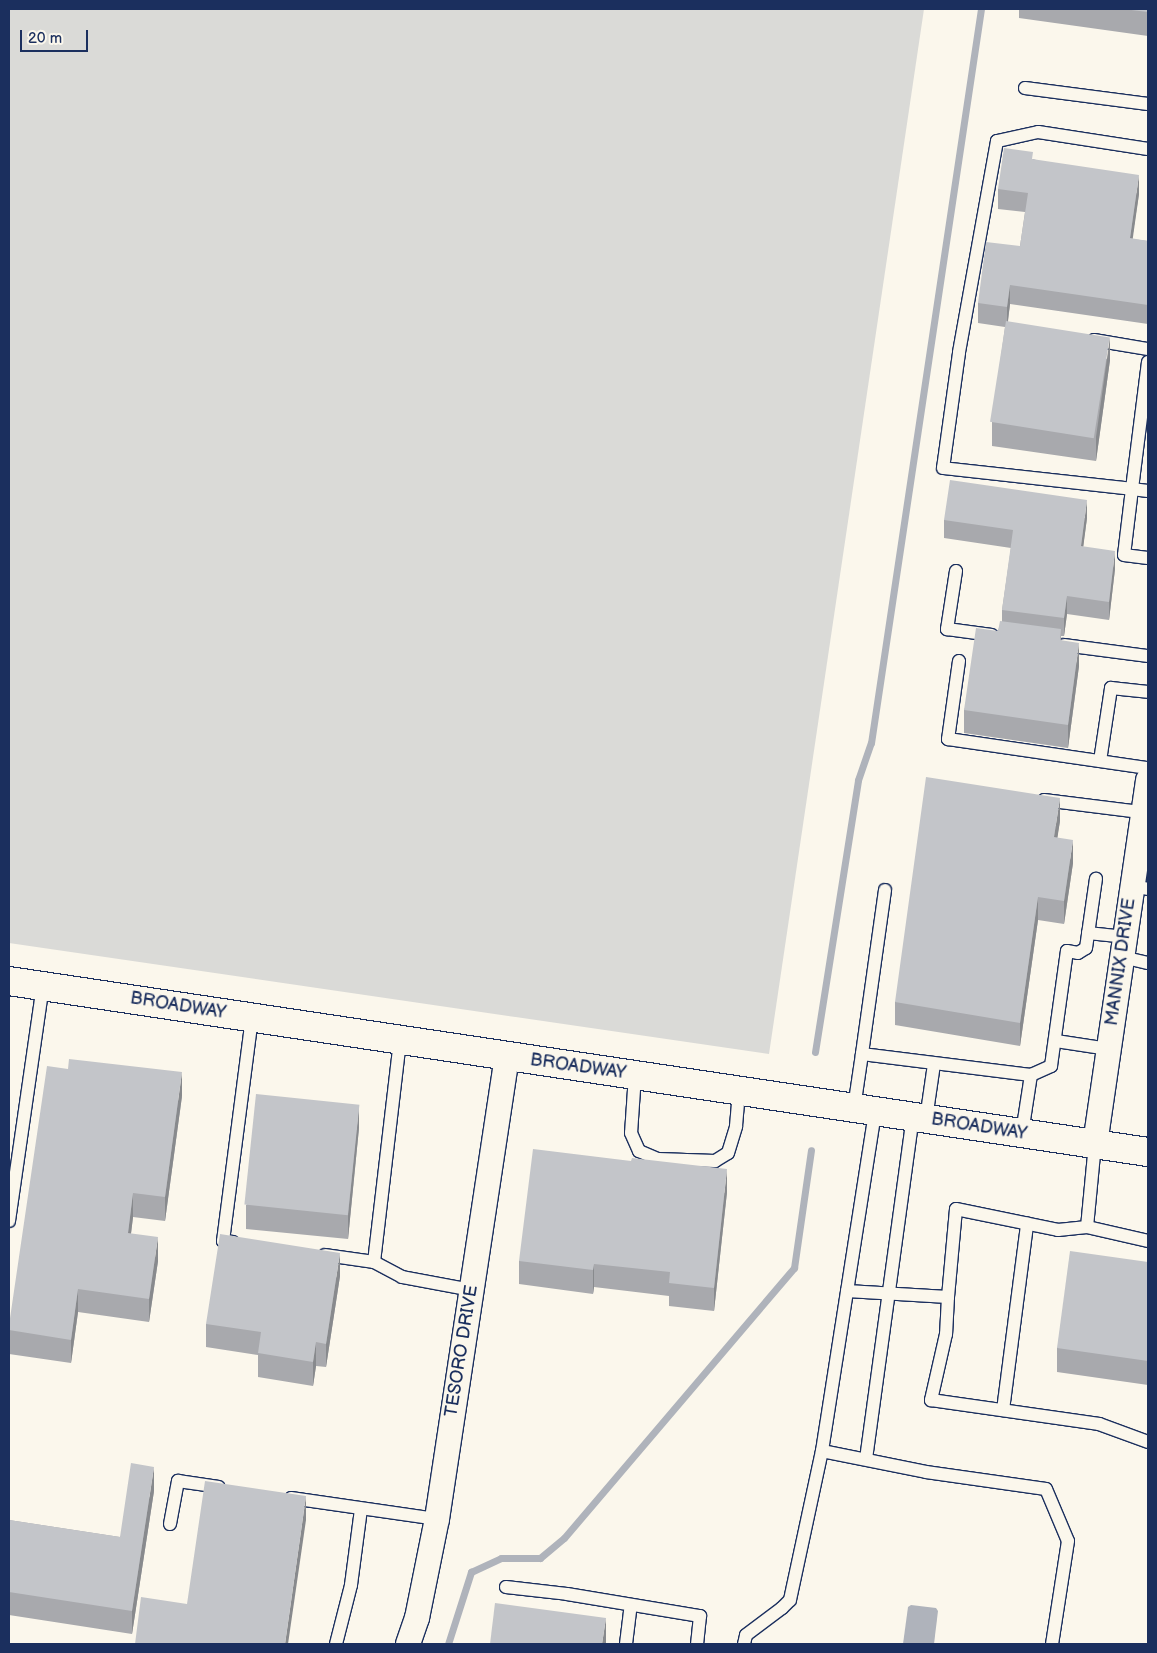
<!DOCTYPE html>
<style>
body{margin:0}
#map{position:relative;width:1157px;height:1653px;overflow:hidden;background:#fbf7ec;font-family:"Balsamiq Sans",sans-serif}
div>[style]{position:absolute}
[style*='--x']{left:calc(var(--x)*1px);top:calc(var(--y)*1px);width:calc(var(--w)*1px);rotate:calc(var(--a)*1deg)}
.green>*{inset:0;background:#dadad7}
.water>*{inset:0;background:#afb3bb}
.stream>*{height:7px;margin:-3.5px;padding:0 3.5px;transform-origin:3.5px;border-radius:3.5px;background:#afb3bb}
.roads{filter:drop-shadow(1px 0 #1b2f5e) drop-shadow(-1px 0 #1b2f5e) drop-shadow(0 1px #1b2f5e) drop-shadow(0 -1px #1b2f5e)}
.service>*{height:12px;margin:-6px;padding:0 6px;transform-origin:6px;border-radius:6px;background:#fbf7ec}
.minor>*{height:24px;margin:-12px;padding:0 12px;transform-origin:12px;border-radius:12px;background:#fbf7ec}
.secondary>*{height:28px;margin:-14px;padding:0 14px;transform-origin:14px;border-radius:14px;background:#fbf7ec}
.wall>*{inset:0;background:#a8a9ad}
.shaded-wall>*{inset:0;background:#888a8d}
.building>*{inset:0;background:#c3c5c9;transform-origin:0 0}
span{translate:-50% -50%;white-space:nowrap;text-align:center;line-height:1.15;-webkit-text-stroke:4px #fbf7ec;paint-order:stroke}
.street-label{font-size:18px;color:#1b2f5e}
.frame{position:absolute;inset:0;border:10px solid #1b2f5e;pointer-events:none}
.scale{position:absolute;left:20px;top:30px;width:68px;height:22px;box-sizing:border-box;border:2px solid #1b2f5e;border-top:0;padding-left:6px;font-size:15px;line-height:18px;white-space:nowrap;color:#1b2f5e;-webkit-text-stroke:4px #fbf7ec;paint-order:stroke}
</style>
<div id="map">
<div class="green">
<i style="clip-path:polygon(9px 9px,924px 9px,769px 1054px,9px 943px)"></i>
</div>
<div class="water">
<i style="clip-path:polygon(911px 1605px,936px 1608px,938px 1611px,934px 1644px,903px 1644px,908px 1607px)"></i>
</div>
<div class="stream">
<i style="--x:815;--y:1052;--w:275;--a:-81"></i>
<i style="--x:858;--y:780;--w:39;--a:-71"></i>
<i style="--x:871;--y:743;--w:742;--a:-81.48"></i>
<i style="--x:448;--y:1644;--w:76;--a:-72.3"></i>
<i style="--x:471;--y:1572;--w:33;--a:-25"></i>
<i style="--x:501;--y:1558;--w:39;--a:0"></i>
<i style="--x:540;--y:1558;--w:31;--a:-40"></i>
<i style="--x:564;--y:1538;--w:355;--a:-49.6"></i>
<i style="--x:794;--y:1268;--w:119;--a:-81.8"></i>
</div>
<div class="roads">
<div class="service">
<i style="--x:1025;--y:88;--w:124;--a:7.4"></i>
<i style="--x:1148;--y:149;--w:111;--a:-171.2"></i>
<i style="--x:1038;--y:132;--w:42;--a:167.6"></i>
<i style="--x:997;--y:141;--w:215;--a:100.2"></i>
<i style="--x:959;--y:353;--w:116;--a:97.9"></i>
<i style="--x:943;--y:468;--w:190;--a:6.3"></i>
<i style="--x:1132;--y:489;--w:66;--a:96.9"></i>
<i style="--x:1124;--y:555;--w:24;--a:7"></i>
<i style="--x:1094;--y:340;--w:55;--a:9.5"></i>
<i style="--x:1148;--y:362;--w:128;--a:97.2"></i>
<i style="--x:1132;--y:489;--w:16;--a:7"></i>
<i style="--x:956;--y:571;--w:59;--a:98.8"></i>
<i style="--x:947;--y:629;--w:45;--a:7.6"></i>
<i style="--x:1064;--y:645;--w:85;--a:7.5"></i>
<i style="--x:959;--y:661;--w:79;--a:98"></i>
<i style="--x:948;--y:739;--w:202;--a:8.3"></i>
<i style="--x:1100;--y:761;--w:74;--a:-81.4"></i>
<i style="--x:1111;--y:688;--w:37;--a:6"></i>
<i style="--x:1044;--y:800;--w:105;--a:7.1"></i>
<i style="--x:1133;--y:886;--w:15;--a:11"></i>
<i style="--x:885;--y:890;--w:166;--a:98"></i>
<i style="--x:862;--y:1054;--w:170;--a:7.1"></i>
<i style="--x:1031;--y:1075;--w:22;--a:-24"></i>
<i style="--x:1051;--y:1066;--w:116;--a:-82.1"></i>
<i style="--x:1067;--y:951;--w:11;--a:10"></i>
<i style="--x:1078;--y:953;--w:9;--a:-32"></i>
<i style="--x:1086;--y:948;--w:70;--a:-81.8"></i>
<i style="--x:1088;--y:933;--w:37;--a:6"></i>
<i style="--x:1122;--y:957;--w:27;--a:13"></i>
<i style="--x:1056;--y:1041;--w:53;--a:8.7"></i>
<i style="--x:635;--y:1075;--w:58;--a:93.9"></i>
<i style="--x:631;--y:1133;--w:20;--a:66"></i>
<i style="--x:639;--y:1151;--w:21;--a:23"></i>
<i style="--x:658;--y:1159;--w:57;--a:2"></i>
<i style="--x:715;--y:1161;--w:15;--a:-32"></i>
<i style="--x:728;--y:1153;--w:28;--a:-73"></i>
<i style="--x:736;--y:1126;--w:36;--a:-85"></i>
<i style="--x:854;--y:1108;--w:55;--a:-81.6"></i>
<i style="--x:926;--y:1119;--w:56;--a:-81.7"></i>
<i style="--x:1022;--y:1133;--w:59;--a:-81.2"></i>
<i style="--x:9;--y:1221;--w:237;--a:-81.8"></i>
<i style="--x:1087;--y:1227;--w:63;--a:12.9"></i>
<i style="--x:233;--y:1242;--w:10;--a:-174"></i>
<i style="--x:223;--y:1241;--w:226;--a:-82.6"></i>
<i style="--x:325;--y:1255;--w:49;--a:8.1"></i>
<i style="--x:374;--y:1262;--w:224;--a:-83.3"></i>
<i style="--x:374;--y:1262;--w:32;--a:28"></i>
<i style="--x:402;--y:1277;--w:71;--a:10.5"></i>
<i style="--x:847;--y:1291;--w:101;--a:3.4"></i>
<i style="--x:948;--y:1297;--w:88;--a:-84.8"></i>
<i style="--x:956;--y:1209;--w:104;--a:11.6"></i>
<i style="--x:1058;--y:1230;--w:29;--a:-6"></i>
<i style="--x:1087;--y:1227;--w:83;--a:-84.5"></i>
<i style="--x:948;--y:1297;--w:37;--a:93"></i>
<i style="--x:946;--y:1334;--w:68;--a:102.8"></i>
<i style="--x:931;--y:1400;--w:170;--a:8.1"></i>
<i style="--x:1099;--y:1424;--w:52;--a:20.2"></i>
<i style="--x:1003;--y:1410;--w:188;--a:-82.6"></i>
<i style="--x:822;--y:1451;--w:106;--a:11.4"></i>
<i style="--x:926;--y:1472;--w:121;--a:8.1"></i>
<i style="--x:1046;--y:1489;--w:56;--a:67.1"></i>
<i style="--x:1068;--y:1541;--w:104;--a:98.8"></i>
<i style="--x:866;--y:1459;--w:345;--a:-82.2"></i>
<i style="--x:291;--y:1498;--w:148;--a:8.2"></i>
<i style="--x:170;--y:1524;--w:44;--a:-79.5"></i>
<i style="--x:178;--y:1481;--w:41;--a:8.3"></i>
<i style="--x:506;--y:1587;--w:61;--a:6.5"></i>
<i style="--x:567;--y:1594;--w:135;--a:9.4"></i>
<i style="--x:700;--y:1616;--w:28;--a:96"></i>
<i style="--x:336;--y:1644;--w:61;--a:-75.7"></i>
<i style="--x:351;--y:1585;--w:77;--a:-82.5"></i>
<i style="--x:626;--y:1644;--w:39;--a:-83"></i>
<i style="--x:744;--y:1644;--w:9;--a:-77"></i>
<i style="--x:746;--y:1635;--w:45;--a:-36.9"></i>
<i style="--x:782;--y:1608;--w:11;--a:-45"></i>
<i style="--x:790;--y:1600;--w:152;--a:-77.9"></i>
<i style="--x:822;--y:1451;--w:344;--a:-81.1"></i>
</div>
<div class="minor">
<i style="--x:1095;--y:1144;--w:368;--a:-81.7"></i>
<i style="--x:408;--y:1644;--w:28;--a:-71"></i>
<i style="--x:417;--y:1618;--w:101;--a:-78.6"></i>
<i style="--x:437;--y:1519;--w:468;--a:-81.4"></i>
</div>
<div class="secondary">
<i style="--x:9;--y:981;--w:1152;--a:8.54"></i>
</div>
</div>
<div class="wall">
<i style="clip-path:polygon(1019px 9px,1148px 9px,1148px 36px,1019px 18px)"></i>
<i style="clip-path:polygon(1033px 159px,1139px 194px,1132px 239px,1148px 241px,1148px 324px,1010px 304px,1008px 322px,1110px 360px,1096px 461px,992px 446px,992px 422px,1005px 327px,978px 323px,978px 303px,1020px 246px,1025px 212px,998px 209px,998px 189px)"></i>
<i style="clip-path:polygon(1087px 518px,1083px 547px,1115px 569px,1109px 620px,1067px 614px,1064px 636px,1061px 636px,1061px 640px,1079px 666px,1068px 748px,964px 733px,964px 710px,1002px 621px,1002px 610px,1011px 548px,944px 538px,944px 520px)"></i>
<i style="clip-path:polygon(1060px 821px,1057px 838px,1073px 863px,1064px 924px,1038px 920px,1020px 1046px,895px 1025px,895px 1002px)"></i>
<i style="clip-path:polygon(182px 1096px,165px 1221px,133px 1217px,131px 1234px,158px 1261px,149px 1322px,78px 1312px,71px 1363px,9px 1354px,9px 1325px)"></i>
<i style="clip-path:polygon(359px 1128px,348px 1239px,246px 1229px,246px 1205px)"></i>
<i style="clip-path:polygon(727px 1192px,714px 1311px,669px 1306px,669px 1296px,594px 1287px,593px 1294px,519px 1284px,519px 1261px)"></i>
<i style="clip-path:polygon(1148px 1262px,1148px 1385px,1057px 1372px,1057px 1348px)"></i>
<i style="clip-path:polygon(340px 1276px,326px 1367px,316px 1366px,313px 1386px,258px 1377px,258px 1355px,206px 1347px,206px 1324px)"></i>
<i style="clip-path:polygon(154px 1491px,132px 1634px,9px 1615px,9px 1520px,120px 1537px)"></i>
</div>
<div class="shaded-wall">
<i style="clip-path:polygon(1139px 175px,1139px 194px,1130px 258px,1130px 238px)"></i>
<i style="clip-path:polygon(1010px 285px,1010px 304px,1007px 327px,1007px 307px)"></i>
<i style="clip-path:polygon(1110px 337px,1110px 360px,1096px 461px,1096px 437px)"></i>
<i style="clip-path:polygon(1087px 500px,1087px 518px,1081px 564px,1081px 546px)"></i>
<i style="clip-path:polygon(1115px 551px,1115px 569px,1109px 620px,1109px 602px)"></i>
<i style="clip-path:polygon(1067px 596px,1067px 614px,1064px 636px,1064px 618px)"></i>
<i style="clip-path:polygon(1079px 643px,1079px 666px,1068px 748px,1068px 725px)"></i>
<i style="clip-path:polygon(1060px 798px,1060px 821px,1054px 860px,1054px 837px)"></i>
<i style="clip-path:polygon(1073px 840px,1073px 863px,1064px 924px,1064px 901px)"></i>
<i style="clip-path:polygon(1038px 897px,1038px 920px,1020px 1046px,1020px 1023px)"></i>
<i style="clip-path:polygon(10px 1070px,10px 1088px,9px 1094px,9px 1076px)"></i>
<i style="clip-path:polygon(182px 1072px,182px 1096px,165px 1221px,165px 1197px)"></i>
<i style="clip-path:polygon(359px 1105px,359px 1128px,348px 1239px,348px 1216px)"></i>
<i style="clip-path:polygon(727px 1169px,727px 1192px,714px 1311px,714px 1288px)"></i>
<i style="clip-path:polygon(133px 1193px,133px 1217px,128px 1257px,128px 1233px)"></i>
<i style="clip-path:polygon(158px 1237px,158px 1261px,149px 1322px,149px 1299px)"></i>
<i style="clip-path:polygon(340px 1253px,340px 1276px,326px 1367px,326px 1344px)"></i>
<i style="clip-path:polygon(594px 1264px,594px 1287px,593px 1294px,593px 1270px)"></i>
<i style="clip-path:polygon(78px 1289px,78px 1312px,71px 1363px,71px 1340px)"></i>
<i style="clip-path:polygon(316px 1342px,316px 1366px,313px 1386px,313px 1362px)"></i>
<i style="clip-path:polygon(154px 1467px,154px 1491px,132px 1634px,132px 1611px)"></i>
<i style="clip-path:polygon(306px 1496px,306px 1520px,288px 1644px,285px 1644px)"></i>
<i style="clip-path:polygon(606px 1618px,606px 1644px,602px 1644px)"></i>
</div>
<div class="building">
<i style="clip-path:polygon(1123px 9px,1148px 9px,1148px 12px)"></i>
<i style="clip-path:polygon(1004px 148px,1033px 152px,1032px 159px,1139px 175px,1130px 238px,1148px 241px,1148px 305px,1010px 285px,1007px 307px,978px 303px,986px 242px,1020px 246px,1028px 193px,998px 189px)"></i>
<i style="left:1006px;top:321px;width:105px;height:102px;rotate:9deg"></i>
<i style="clip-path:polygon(950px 480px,1087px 500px,1081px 546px,1115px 551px,1109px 602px,1067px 596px,1064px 618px,1002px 610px,1013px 530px,944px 520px)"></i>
<i style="clip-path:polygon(1000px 621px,1061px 629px,1060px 640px,1079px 643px,1068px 725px,964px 710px,976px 628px,998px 631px)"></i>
<i style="clip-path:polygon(926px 777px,1060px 798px,1054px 837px,1073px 840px,1064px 901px,1038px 897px,1020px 1023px,895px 1002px)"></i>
<i style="clip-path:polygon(69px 1059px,182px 1072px,165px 1197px,133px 1193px,128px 1233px,158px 1237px,149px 1299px,78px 1289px,71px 1340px,9px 1330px,9px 1325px,47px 1066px,68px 1069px)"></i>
<i style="left:256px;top:1094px;width:104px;height:111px;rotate:6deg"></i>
<i style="clip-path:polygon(533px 1149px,631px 1161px,632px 1158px,727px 1169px,714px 1288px,669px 1283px,670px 1272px,594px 1264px,593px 1270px,519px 1261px)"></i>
<i style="clip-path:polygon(220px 1234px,340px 1253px,326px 1344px,316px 1342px,313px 1362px,258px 1353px,261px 1332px,206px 1324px)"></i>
<i style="clip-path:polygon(1070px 1251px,1148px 1262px,1148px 1361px,1057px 1348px)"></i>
<i style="clip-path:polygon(131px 1463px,154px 1467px,132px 1611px,9px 1592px,9px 1520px,120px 1537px)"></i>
<i style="clip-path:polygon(205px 1481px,306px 1496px,285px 1644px,135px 1644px,141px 1597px,187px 1604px)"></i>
<i style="clip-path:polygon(495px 1603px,606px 1618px,602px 1644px,490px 1644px)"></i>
</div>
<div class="street-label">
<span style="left:1121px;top:962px;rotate:-82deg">MANNIX DRIVE</span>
<span style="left:178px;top:1006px;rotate:9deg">BROADWAY</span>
<span style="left:578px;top:1067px;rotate:8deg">BROADWAY</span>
<span style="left:979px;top:1127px;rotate:9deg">BROADWAY</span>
<span style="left:462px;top:1351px;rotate:-81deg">TESORO DRIVE</span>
</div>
<div class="frame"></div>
<div class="scale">20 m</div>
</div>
